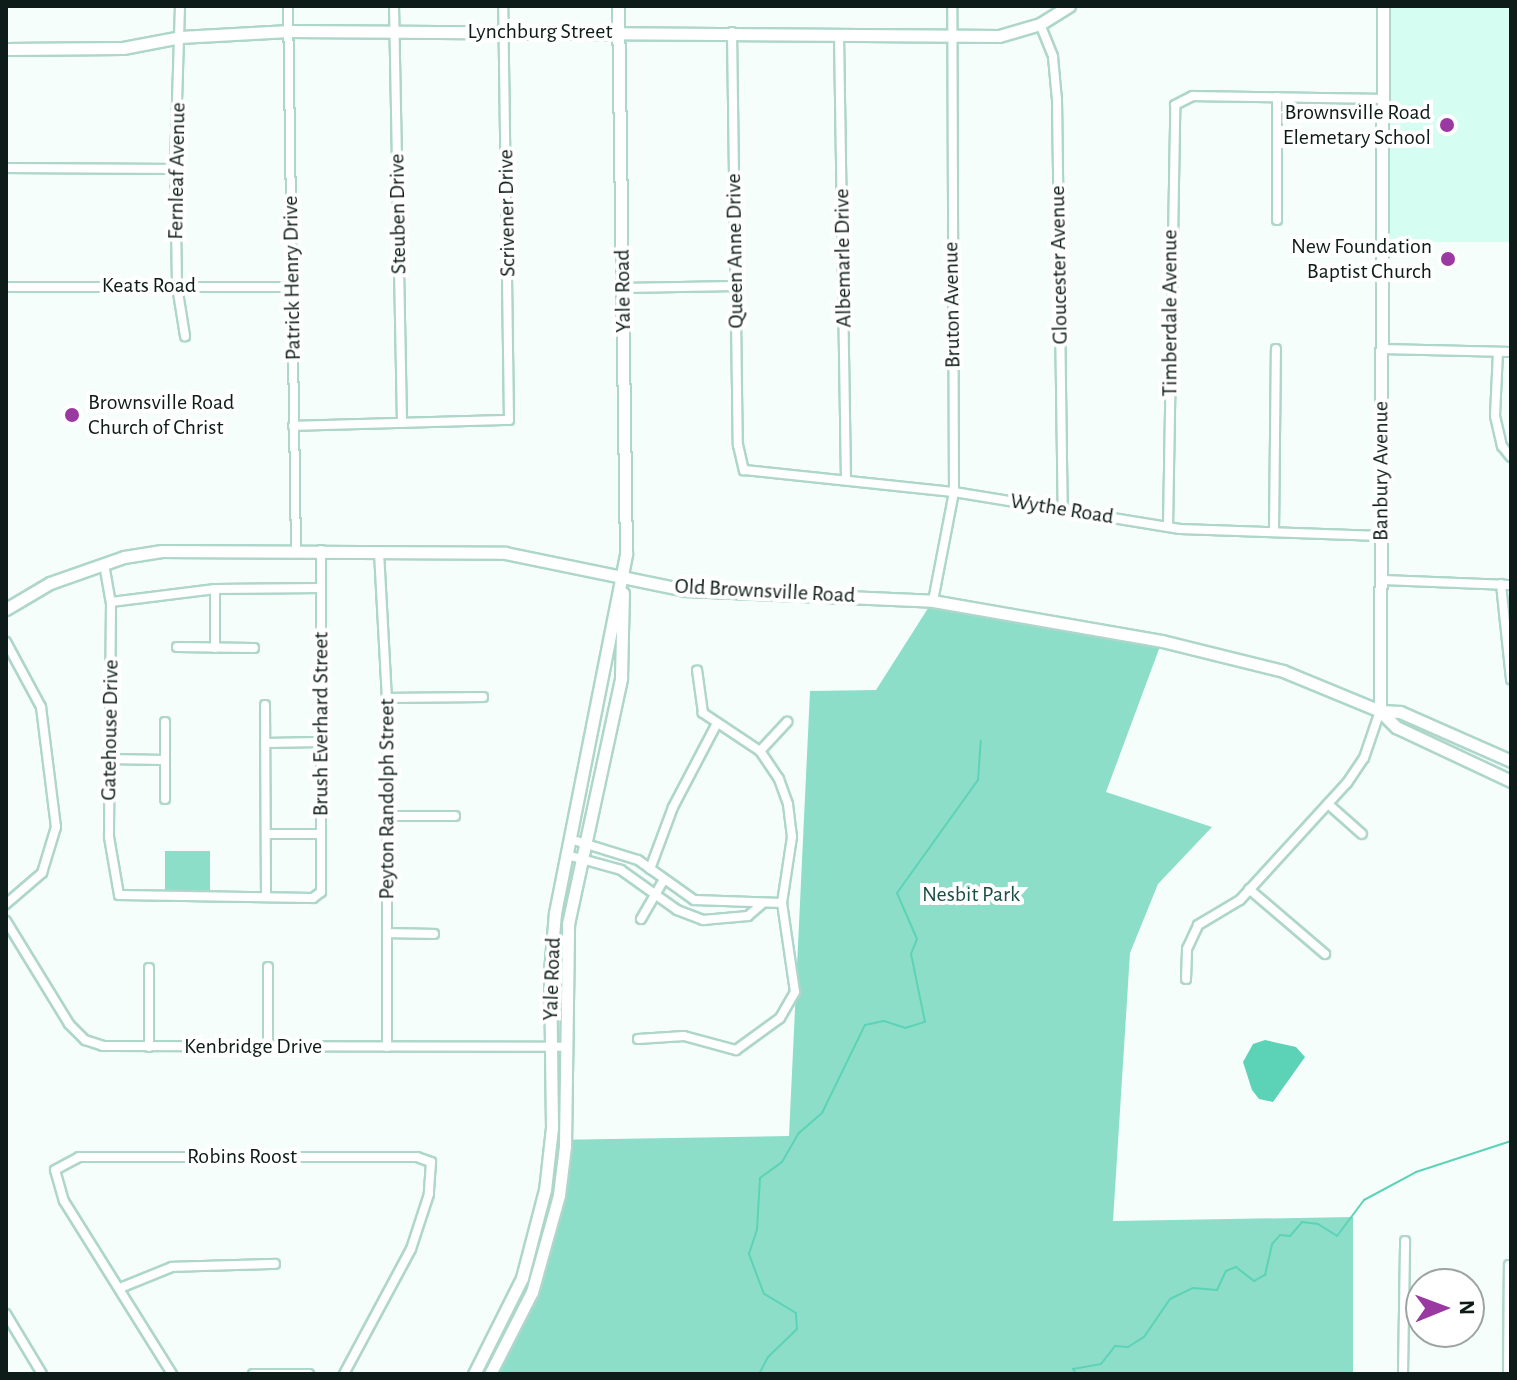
<!DOCTYPE html>
<style>
body{margin:0}
#map{position:relative;width:1517px;height:1380px;overflow:hidden;background:#f6fefb;font-family:"Alegreya Sans",sans-serif}
div>[style]{position:absolute}
[style*='--x']{left:calc(var(--x)*1px);top:calc(var(--y)*1px);width:calc(var(--w)*1px);rotate:calc(var(--a)*1deg)}
.built>*{inset:0;background:#d5fdf1;transform-origin:0 0}
.green>*{inset:0;background:#8ddec8;transform-origin:0 0}
.water>*{inset:0;background:#5cd3b6}
.stream>*{height:2px;margin:-1px;padding:0 1px;transform-origin:1px;border-radius:1px;background:#5cd3b6}
.roads{filter:drop-shadow(2px 0 #aed6ca) drop-shadow(-2px 0 #aed6ca) drop-shadow(0 2px #aed6ca) drop-shadow(0 -2px #aed6ca)}
.street>*{height:8px;margin:-4px;padding:0 4px;transform-origin:4px;border-radius:4px;background:#fff}
.secondary>*{height:11px;margin:-5.5px;padding:0 5.5px;transform-origin:5.5px;border-radius:5.5px;background:#fff}
.dots>*{width:22px;height:22px;translate:-50% -50%;box-sizing:border-box;border:4px solid #fff;border-radius:50%}
span{translate:-50% -50%;white-space:nowrap;text-align:center;line-height:1.15;-webkit-text-stroke:8px #fff;paint-order:stroke}
.street-label{font-size:22px;color:#0d1c18}
.poi-label{font-size:22px;color:#0d1c18}
.right{translate:-100% -50%;text-align:right}
.left{translate:0 -50%;text-align:left}
.park-label{font-size:22px;color:#1b4e42}
.frame{position:absolute;inset:0;border:8px solid #0d1c18;pointer-events:none}
.north{position:absolute;left:1405px;top:1268px;width:80px;height:80px;box-sizing:border-box;background:#fff;border:2px solid #9ea4a3;border-radius:50%;rotate:89deg;font-size:22px;font-weight:700;line-height:32px;text-align:center;color:#0d1c18}
.north::after{content:'';display:block;margin:auto;width:28px;height:36px;background:#9a39a1;clip-path:polygon(50% 0,100% 100%,50% 72%,0 100%)}
</style>
<div id="map">
<div class="built">
<i style="left:1383px;top:6px;width:128px;height:236px"></i>
</div>
<div class="green">
<i style="clip-path:polygon(932px 602px,1162px 641px,1106px 792px,1212px 827px,1158px 884px,1130px 953px,1113px 1221px,1353px 1217px,1353px 1374px,471px 1374px,504px 1314px,532px 1238px,548px 1140px,789px 1136px,810px 691px,876px 690px)"></i>
<i style="left:210px;top:851px;width:40px;height:45px;rotate:90deg"></i>
</div>
<div class="water">
<i style="clip-path:polygon(1265px 1040px,1296px 1047px,1305px 1057px,1273px 1102px,1259px 1099px,1252px 1090px,1243px 1062px,1253px 1044px)"></i>
</div>
<div class="stream">
<i style="--x:759;--y:1374;--w:19;--a:-62"></i>
<i style="--x:768;--y:1357;--w:40;--a:-44"></i>
<i style="--x:797;--y:1329;--w:16;--a:-94"></i>
<i style="--x:796;--y:1313;--w:37;--a:-149"></i>
<i style="--x:764;--y:1294;--w:43;--a:-110.6"></i>
<i style="--x:749;--y:1254;--w:26;--a:-72"></i>
<i style="--x:757;--y:1229;--w:51;--a:-86.6"></i>
<i style="--x:760;--y:1178;--w:27;--a:-36"></i>
<i style="--x:782;--y:1162;--w:34;--a:-60"></i>
<i style="--x:799;--y:1133;--w:30;--a:-41"></i>
<i style="--x:822;--y:1113;--w:98;--a:-64"></i>
<i style="--x:865;--y:1025;--w:19;--a:-12"></i>
<i style="--x:884;--y:1021;--w:22;--a:18"></i>
<i style="--x:905;--y:1028;--w:21;--a:-17"></i>
<i style="--x:925;--y:1022;--w:69;--a:-101.6"></i>
<i style="--x:911;--y:954;--w:16;--a:-68"></i>
<i style="--x:917;--y:939;--w:50;--a:-113.5"></i>
<i style="--x:897;--y:893;--w:139;--a:-54.4"></i>
<i style="--x:978;--y:780;--w:39;--a:-86"></i>
<i style="--x:1076;--y:1374;--w:6;--a:-121"></i>
<i style="--x:1073;--y:1369;--w:28;--a:-10"></i>
<i style="--x:1101;--y:1364;--w:23;--a:-52"></i>
<i style="--x:1115;--y:1346;--w:13;--a:4"></i>
<i style="--x:1128;--y:1347;--w:19;--a:-32"></i>
<i style="--x:1144;--y:1337;--w:46;--a:-55.6"></i>
<i style="--x:1170;--y:1299;--w:25;--a:-26"></i>
<i style="--x:1193;--y:1288;--w:24;--a:5"></i>
<i style="--x:1217;--y:1290;--w:21;--a:-65"></i>
<i style="--x:1226;--y:1271;--w:11;--a:-22"></i>
<i style="--x:1236;--y:1267;--w:23;--a:38"></i>
<i style="--x:1254;--y:1281;--w:13;--a:-29"></i>
<i style="--x:1265;--y:1275;--w:32;--a:-77"></i>
<i style="--x:1272;--y:1244;--w:12;--a:-48"></i>
<i style="--x:1280;--y:1235;--w:10;--a:6"></i>
<i style="--x:1290;--y:1236;--w:18;--a:-49"></i>
<i style="--x:1302;--y:1222;--w:16;--a:7"></i>
<i style="--x:1318;--y:1224;--w:22;--a:32"></i>
<i style="--x:1337;--y:1236;--w:45;--a:-53.1"></i>
<i style="--x:1364;--y:1200;--w:59;--a:-28.3"></i>
<i style="--x:1416;--y:1172;--w:100;--a:-18.1"></i>
</div>
<div class="roads">
<div class="street">
<i style="--x:180;--y:6;--w:163;--a:91.8"></i>
<i style="--x:175;--y:169;--w:117;--a:89"></i>
<i style="--x:177;--y:286;--w:51;--a:80.9"></i>
<i style="--x:288;--y:6;--w:544;--a:89.16"></i>
<i style="--x:394;--y:6;--w:417;--a:88.9"></i>
<i style="--x:1040;--y:24;--w:35;--a:68"></i>
<i style="--x:1053;--y:57;--w:43;--a:84.7"></i>
<i style="--x:1057;--y:100;--w:409;--a:89.2"></i>
<i style="--x:732;--y:32;--w:413;--a:89.2"></i>
<i style="--x:738;--y:445;--w:26;--a:77"></i>
<i style="--x:744;--y:470;--w:211;--a:6"></i>
<i style="--x:954;--y:492;--w:229;--a:9.3"></i>
<i style="--x:1180;--y:529;--w:201;--a:2"></i>
<i style="--x:839;--y:35;--w:445;--a:89.1"></i>
<i style="--x:6;--y:168;--w:169;--a:0.3"></i>
<i style="--x:1277;--y:220;--w:123;--a:-90"></i>
<i style="--x:6;--y:287;--w:286;--a:0"></i>
<i style="--x:623;--y:288;--w:113;--a:-1"></i>
<i style="--x:1382;--y:349;--w:129;--a:1.3"></i>
<i style="--x:1498;--y:352;--w:64;--a:92.7"></i>
<i style="--x:1495;--y:416;--w:31;--a:77"></i>
<i style="--x:1502;--y:446;--w:14;--a:51"></i>
<i style="--x:293;--y:426;--w:216;--a:-1.6"></i>
<i style="--x:509;--y:420;--w:414;--a:-90.8"></i>
<i style="--x:1168;--y:527;--w:422;--a:-89"></i>
<i style="--x:1175;--y:105;--w:20;--a:-27"></i>
<i style="--x:1193;--y:96;--w:190;--a:0.9"></i>
<i style="--x:1274;--y:532;--w:183;--a:-89.4"></i>
<i style="--x:379;--y:552;--w:146;--a:86.9"></i>
<i style="--x:387;--y:698;--w:349;--a:90"></i>
<i style="--x:104;--y:564;--w:39;--a:80"></i>
<i style="--x:111;--y:602;--w:235;--a:90.5"></i>
<i style="--x:109;--y:837;--w:59;--a:80.2"></i>
<i style="--x:119;--y:895;--w:194;--a:0.9"></i>
<i style="--x:313;--y:898;--w:10;--a:-37"></i>
<i style="--x:321;--y:892;--w:342;--a:-90"></i>
<i style="--x:1381;--y:580;--w:130;--a:2.2"></i>
<i style="--x:1501;--y:584;--w:96;--a:84"></i>
<i style="--x:215;--y:589;--w:59;--a:90"></i>
<i style="--x:933;--y:601;--w:111;--a:-79.1"></i>
<i style="--x:954;--y:492;--w:486;--a:-90.2"></i>
<i style="--x:111;--y:602;--w:105;--a:-7.1"></i>
<i style="--x:215;--y:589;--w:106;--a:-0.5"></i>
<i style="--x:6;--y:642;--w:74;--a:61.7"></i>
<i style="--x:41;--y:707;--w:121;--a:82.9"></i>
<i style="--x:56;--y:827;--w:48;--a:106.9"></i>
<i style="--x:42;--y:873;--w:48;--a:139.3"></i>
<i style="--x:177;--y:647;--w:77;--a:0.7"></i>
<i style="--x:387;--y:698;--w:96;--a:-0.6"></i>
<i style="--x:265;--y:705;--w:192;--a:89.7"></i>
<i style="--x:165;--y:722;--w:77;--a:90"></i>
<i style="--x:265;--y:743;--w:56;--a:-1"></i>
<i style="--x:760;--y:751;--w:40;--a:-47"></i>
<i style="--x:109;--y:759;--w:56;--a:1"></i>
<i style="--x:1328;--y:804;--w:45;--a:41.4"></i>
<i style="--x:387;--y:816;--w:68;--a:0"></i>
<i style="--x:266;--y:834;--w:55;--a:0"></i>
<i style="--x:570;--y:839;--w:71;--a:17.2"></i>
<i style="--x:638;--y:860;--w:69;--a:35.5"></i>
<i style="--x:694;--y:900;--w:88;--a:2"></i>
<i style="--x:567;--y:855;--w:56;--a:15.5"></i>
<i style="--x:621;--y:870;--w:69;--a:35.5"></i>
<i style="--x:677;--y:910;--w:28;--a:21"></i>
<i style="--x:703;--y:920;--w:45;--a:-5.1"></i>
<i style="--x:748;--y:916;--w:18;--a:-41"></i>
<i style="--x:650;--y:869;--w:66;--a:-69.6"></i>
<i style="--x:673;--y:807;--w:93;--a:-62.3"></i>
<i style="--x:1249;--y:889;--w:100;--a:40.5"></i>
<i style="--x:641;--y:919;--w:44;--a:-59.9"></i>
<i style="--x:6;--y:921;--w:121;--a:58.5"></i>
<i style="--x:69;--y:1024;--w:23;--a:45"></i>
<i style="--x:85;--y:1040;--w:19;--a:18"></i>
<i style="--x:103;--y:1046;--w:462;--a:0.1"></i>
<i style="--x:387;--y:933;--w:47;--a:1.2"></i>
<i style="--x:268;--y:967;--w:80;--a:90"></i>
<i style="--x:149;--y:968;--w:79;--a:90"></i>
<i style="--x:1186;--y:979;--w:30;--a:-88"></i>
<i style="--x:1187;--y:949;--w:26;--a:-65"></i>
<i style="--x:1198;--y:925;--w:49;--a:-30.8"></i>
<i style="--x:1240;--y:900;--w:159;--a:-47.6"></i>
<i style="--x:1347;--y:783;--w:30;--a:-56"></i>
<i style="--x:1364;--y:758;--w:50;--a:-71.2"></i>
<i style="--x:638;--y:1039;--w:46;--a:-3.7"></i>
<i style="--x:684;--y:1036;--w:54;--a:15.1"></i>
<i style="--x:736;--y:1050;--w:54;--a:-36"></i>
<i style="--x:780;--y:1018;--w:30;--a:-60"></i>
<i style="--x:795;--y:992;--w:90;--a:-98.3"></i>
<i style="--x:782;--y:903;--w:67;--a:-81.4"></i>
<i style="--x:792;--y:837;--w:33;--a:-97"></i>
<i style="--x:788;--y:804;--w:27;--a:-110"></i>
<i style="--x:779;--y:779;--w:34;--a:-124"></i>
<i style="--x:760;--y:751;--w:69;--a:-146.3"></i>
<i style="--x:703;--y:713;--w:43;--a:-97.9"></i>
<i style="--x:55;--y:1170;--w:27;--a:-28"></i>
<i style="--x:79;--y:1157;--w:338;--a:0"></i>
<i style="--x:417;--y:1157;--w:15;--a:20"></i>
<i style="--x:431;--y:1162;--w:32;--a:94"></i>
<i style="--x:429;--y:1194;--w:58;--a:108.1"></i>
<i style="--x:411;--y:1249;--w:142;--a:118.2"></i>
<i style="--x:55;--y:1170;--w:32;--a:74"></i>
<i style="--x:64;--y:1201;--w:204;--a:58"></i>
<i style="--x:120;--y:1288;--w:56;--a:-22"></i>
<i style="--x:172;--y:1267;--w:103;--a:-1.7"></i>
<i style="--x:6;--y:1314;--w:70;--a:59"></i>
<i style="--x:253;--y:1374;--w:56;--a:0"></i>
<i style="--x:1403;--y:1374;--w:133;--a:-89.1"></i>
<i style="--x:1508;--y:1374;--w:109;--a:-89.5"></i>
</div>
<div class="secondary">
<i style="--x:6;--y:49;--w:117;--a:-0.5"></i>
<i style="--x:123;--y:48;--w:58;--a:-10.9"></i>
<i style="--x:180;--y:37;--w:109;--a:-3.2"></i>
<i style="--x:289;--y:31;--w:710;--a:0.4"></i>
<i style="--x:999;--y:36;--w:43;--a:-16.3"></i>
<i style="--x:1040;--y:24;--w:34;--a:-32"></i>
<i style="--x:6;--y:609;--w:51;--a:-30.6"></i>
<i style="--x:50;--y:583;--w:78;--a:-19.4"></i>
<i style="--x:124;--y:557;--w:38;--a:-9"></i>
<i style="--x:162;--y:551;--w:343;--a:0.3"></i>
<i style="--x:505;--y:553;--w:184;--a:11.6"></i>
<i style="--x:685;--y:590;--w:248;--a:2.5"></i>
<i style="--x:933;--y:601;--w:232;--a:9.9"></i>
<i style="--x:1162;--y:641;--w:125;--a:13.9"></i>
<i style="--x:1283;--y:671;--w:105;--a:22.4"></i>
<i style="--x:1380;--y:711;--w:20;--a:3"></i>
<i style="--x:1400;--y:712;--w:121;--a:23.8"></i>
<i style="--x:1380;--y:711;--w:705;--a:-89.76"></i>
<i style="--x:1380;--y:711;--w:23;--a:45"></i>
<i style="--x:1396;--y:727;--w:127;--a:25.2"></i>
<i style="--x:474;--y:1374;--w:107;--a:-63.4"></i>
<i style="--x:522;--y:1278;--w:91;--a:-75.4"></i>
<i style="--x:545;--y:1190;--w:62;--a:-83.6"></i>
<i style="--x:552;--y:1128;--w:156;--a:-90.7"></i>
<i style="--x:550;--y:972;--w:59;--a:-85.2"></i>
<i style="--x:555;--y:913;--w:366;--a:-78.8"></i>
<i style="--x:626;--y:554;--w:548;--a:-90.84"></i>
<i style="--x:490;--y:1374;--w:92;--a:-62.9"></i>
<i style="--x:532;--y:1292;--w:101;--a:-74.4"></i>
<i style="--x:559;--y:1195;--w:49;--a:-83"></i>
<i style="--x:565;--y:1146;--w:222;--a:-89.2"></i>
<i style="--x:568;--y:924;--w:252;--a:-77.8"></i>
<i style="--x:621;--y:678;--w:85;--a:-88.7"></i>
</div>
</div>
<div class="dots">
<i style="left:1447px;top:125px;background:#9a39a1"></i>
<i style="left:1448px;top:259px;background:#9a39a1"></i>
<i style="left:72px;top:415px;background:#9a39a1"></i>
</div>
<div class="street-label">
<span style="left:540px;top:32px">Lynchburg Street</span>
<span style="left:177px;top:171px;rotate:-89deg">Fernleaf Avenue</span>
<span style="left:507px;top:213px;rotate:-91deg">Scrivener Drive</span>
<span style="left:398px;top:214px;rotate:-91deg">Steuben Drive</span>
<span style="left:735px;top:251px;rotate:-91deg">Queen Anne Drive</span>
<span style="left:843px;top:258px;rotate:-91deg">Albemarle Drive</span>
<span style="left:1059px;top:265px;rotate:-91deg">Gloucester Avenue</span>
<span style="left:292px;top:278px;rotate:-91deg">Patrick Henry Drive</span>
<span style="left:149px;top:286px">Keats Road</span>
<span style="left:623px;top:291px;rotate:-91deg">Yale Road</span>
<span style="left:952px;top:305px;rotate:-91deg">Bruton Avenue</span>
<span style="left:1170px;top:313px;rotate:-90deg">Timberdale Avenue</span>
<span style="left:1381px;top:471px;rotate:-90deg">Banbury Avenue</span>
<span style="left:1062px;top:509px;rotate:9deg">Wythe Road</span>
<span style="left:765px;top:591px;rotate:3deg">Old Brownsville Road</span>
<span style="left:321px;top:724px;rotate:-90deg">Brush Everhard Street</span>
<span style="left:110px;top:730px;rotate:-89deg">Gatehouse Drive</span>
<span style="left:387px;top:799px;rotate:-90deg">Peyton Randolph Street</span>
<span style="left:552px;top:979px;rotate:-88deg">Yale Road</span>
<span style="left:253px;top:1047px">Kenbridge Drive</span>
<span style="left:242px;top:1157px">Robins Roost</span>
</div>
<div class="poi-label">
<span class="right" style="left:1431px;top:125px">Brownsville Road<br>Elemetary School</span>
<span class="right" style="left:1432px;top:259px">New Foundation<br>Baptist Church</span>
<span class="left" style="left:88px;top:415px">Brownsville Road<br>Church of Christ</span>
</div>
<div class="park-label">
<span style="left:971px;top:895px">Nesbit Park</span>
</div>
<div class="frame"></div>
<div class="north">N</div>
</div>
